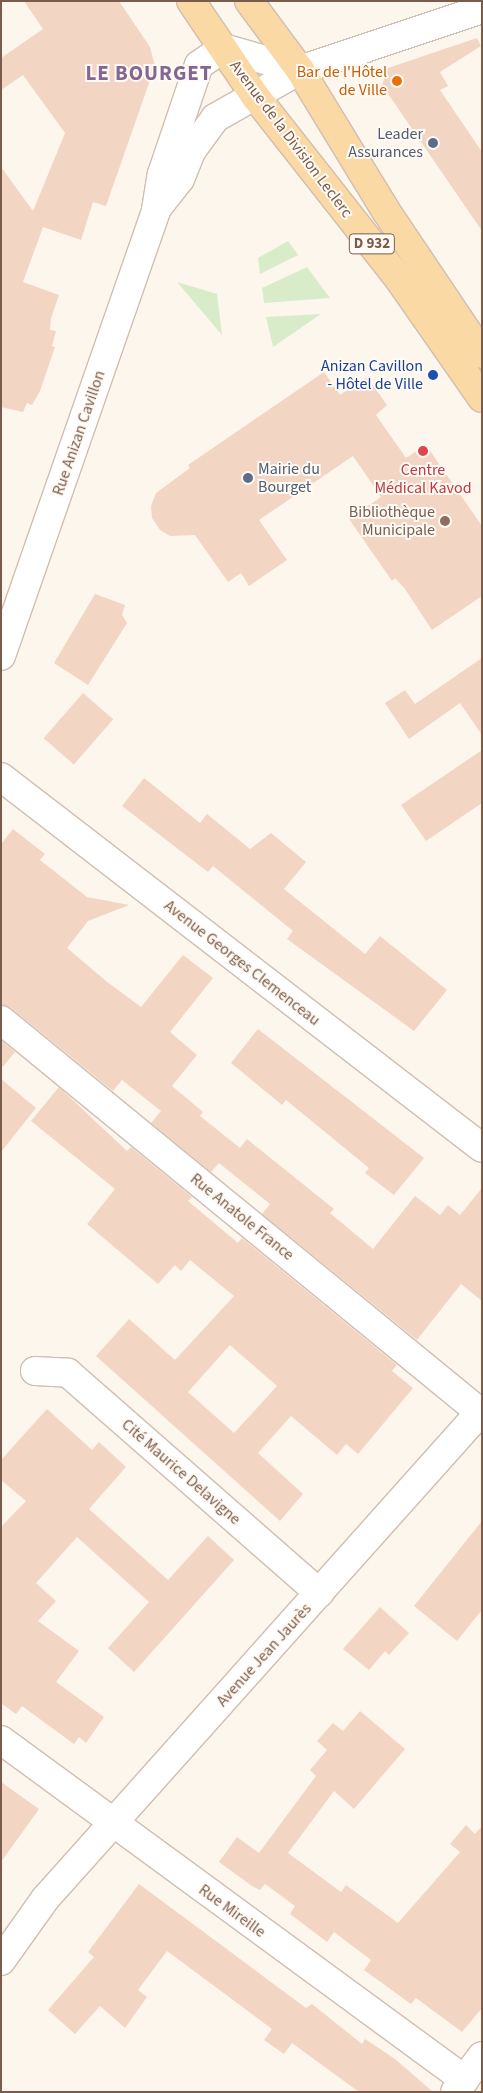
<!DOCTYPE html>
<meta charset="utf-8">
<style>
body{margin:0}
#map{position:relative;width:483px;height:2093px;overflow:hidden;background:#fdf6ec;font-family:"Source Sans 3",sans-serif}
div>[style]{position:absolute}
[style*='--x']{left:calc(var(--x)*1px);top:calc(var(--y)*1px);width:calc(var(--w)*1px);rotate:calc(var(--a)*1deg)}
.green>*{inset:0;background:#d8ecc9}
.building>*{inset:0;background:#f3d5c3;transform-origin:0 0}
.roads{filter:drop-shadow(1px 0 #d1beb0) drop-shadow(-1px 0 #d1beb0) drop-shadow(0 1px #d1beb0) drop-shadow(0 -1px #d1beb0)}
.street>*{height:28px;margin:-14px;padding:0 14px;transform-origin:14px;border-radius:14px;background:#fff}
.secondary>*{height:28px;margin:-14px;padding:0 14px;transform-origin:14px;border-radius:14px;background:#fff}
.primary>*{height:28px;margin:-14px;padding:0 14px;transform-origin:14px;border-radius:14px;background:#fbd9a5}
.dots>*{width:14px;height:14px;translate:-50% -50%;box-sizing:border-box;border:2px solid #fffaf3;border-radius:50%}
span{translate:-50% -50%;white-space:nowrap;text-align:center;line-height:1.15;-webkit-text-stroke:4px #fffaf3;paint-order:stroke}
.shield-label span{padding:1px 4px;background:#fffaf3;border:1px solid;border-radius:4px;-webkit-text-stroke-width:0}
.shield-label{font-size:15px;color:#7a5c4d;font-weight:700}
.food-label{font-size:16px;color:#c56008}
.right{translate:-100% -50%;text-align:right}
.service-label{font-size:16px;color:#4e5e75}
.left{translate:0 -50%;text-align:left}
.street-label{font-size:16px;color:#7a5c4d}
.transit-label{font-size:16px;color:#164399}
.health-label{font-size:16px;color:#be3a42}
.education-label{font-size:16px;color:#785e54}
.district-label{font-size:21px;color:#846695;font-weight:700;letter-spacing:1px}
.frame{position:absolute;inset:0;border:2px solid #7a5c4d;pointer-events:none}
</style>
<div id="map">
<div class="green">
<i style="clip-path:polygon(288px 241px,298px 255px,260px 274px,258px 258px)"></i>
<i style="clip-path:polygon(307px 267px,330px 298px,264px 303px,262px 288px)"></i>
<i style="clip-path:polygon(177px 282px,217px 294px,222px 335px)"></i>
<i style="clip-path:polygon(321px 314px,273px 347px,266px 317px)"></i>
</div>
<div class="building">
<i style="clip-path:polygon(24px 1px,119px 1px,150px 47px,155px 66px,106px 206px,93px 202px,81px 240px,43px 227px,23px 282px,59px 295px,51px 318px,50px 330px,56px 331px,52px 346px,55px 347px,40px 391px,32px 405px,27px 403px,23px 412px,1px 407px,1px 167px,33px 211px,65px 133px,23px 75px,1px 90px,1px 58px,43px 29px)"></i>
<i style="clip-path:polygon(477px 38px,481px 46px,440px 72px,448px 86px,440px 90px,482px 152px,482px 231px,382px 85px,388px 68px)"></i>
<i style="clip-path:polygon(324px 372px,340px 395px,367px 377px,387px 405px,376px 415px,406px 458px,426px 445px,482px 526px,482px 596px,432px 630px,405px 589px,395px 578px,392px 581px,349px 519px,381px 497px,353px 456px,259px 520px,287px 560px,249px 586px,241px 573px,228px 582px,195px 535px,170px 536px,160px 530px,152px 518px,151px 506px,156px 493px,190px 468px,188px 465px)"></i>
<i style="clip-path:polygon(95px 594px,125px 605px,122px 615px,127px 623px,88px 685px,54px 663px)"></i>
<i style="clip-path:polygon(482px 658px,482px 735px,460px 703px,409px 739px,385px 703px,405px 690px,415px 704px)"></i>
<i style="left:83px;top:693px;width:40px;height:60px;rotate:41deg"></i>
<i style="clip-path:polygon(482px 750px,482px 803px,426px 841px,401px 805px)"></i>
<i style="clip-path:polygon(144px 778px,200px 823px,207px 814px,250px 849px,271px 833px,306px 862px,284px 889px,365px 954px,380px 936px,447px 990px,414px 1031px,287px 939px,293px 931px,213px 866px,208px 872px,122px 806px)"></i>
<i style="clip-path:polygon(13px 829px,45px 854px,40px 860px,87px 897px,129px 905px,88px 921px,67px 948px,106px 981px,141px 1007px,183px 955px,213px 978px,170px 1032px,197px 1055px,172px 1086px,203px 1112px,200px 1116px,240px 1148px,247px 1139px,334px 1209px,330px 1213px,373px 1249px,415px 1196px,440px 1215px,448px 1205px,460px 1215px,482px 1188px,482px 1301px,461px 1284px,417px 1340px,262px 1214px,270px 1204px,219px 1163px,211px 1172px,151px 1123px,161px 1111px,122px 1080px,113px 1091px,11px 1008px,1px 1005px,1px 844px)"></i>
<i style="clip-path:polygon(258px 1029px,424px 1158px,394px 1195px,365px 1173px,369px 1168px,286px 1100px,282px 1105px,231px 1063px)"></i>
<i style="clip-path:polygon(1px 1040px,15px 1052px,1px 1069px)"></i>
<i style="clip-path:polygon(1px 1079px,36px 1108px,1px 1152px)"></i>
<i style="clip-path:polygon(evenodd,59px 1087px,127px 1151px,131px 1147px,192px 1197px,188px 1201px,238px 1243px,242px 1238px,397px 1365px,392px 1371px,413px 1388px,358px 1454px,346px 1444px,337px 1455px,291px 1416px,258px 1453px,303px 1494px,280px 1521px,96px 1356px,129px 1319px,175px 1360px,234px 1296px,190px 1260px,181px 1271px,175px 1265px,158px 1284px,87px 1224px,115px 1189px,31px 1121px,59px 1087px,230px 1345px,277px 1386px,234px 1433px,188px 1392px,230px 1345px)"></i>
<i style="clip-path:polygon(47px 1409px,92px 1450px,99px 1442px,126px 1467px,89px 1509px,168px 1580px,208px 1536px,234px 1560px,134px 1672px,108px 1648px,149px 1602px,77px 1537px,36px 1583px,56px 1601px,38px 1621px,79px 1651px,56px 1682px,104px 1717px,86px 1743px,79px 1737px,74px 1744px,22px 1706px,16px 1714px,1px 1703px,1px 1527px,26px 1501px,1px 1480px,1px 1460px)"></i>
<i style="clip-path:polygon(482px 1521px,481px 1611px,457px 1641px,414px 1606px)"></i>
<i style="clip-path:polygon(380px 1607px,409px 1633px,389px 1655px,385px 1651px,369px 1670px,343px 1649px)"></i>
<i style="clip-path:polygon(360px 1711px,405px 1749px,354px 1809px,334px 1791px,288px 1853px,341px 1892px,346px 1885px,398px 1923px,460px 1852px,450px 1844px,466px 1825px,475px 1834px,482px 1826px,482px 2008px,462px 2032px,416px 1998px,411px 2004px,364px 1970px,371px 1960px,334px 1932px,327px 1942px,290px 1914px,295px 1906px,265px 1884px,260px 1890px,252px 1886px,219px 1862px,237px 1837px,259px 1853px,316px 1776px,310px 1770px,327px 1750px,317px 1741px,333px 1723px,343px 1731px)"></i>
<i style="clip-path:polygon(1px 1782px,39px 1809px,1px 1862px)"></i>
<i style="clip-path:polygon(139px 1884px,306px 2008px,312px 2004px,362px 2044px,365px 2039px,395px 2059px,433px 2092px,359px 2092px,292px 2043px,284px 2054px,264px 2040px,272px 2029px,167px 1951px,138px 1990px,147px 1997px,125px 2028px,100px 2006px,75px 2034px,48px 2010px,94px 1957px,88px 1952px)"></i>
</div>
<div class="roads">
<div class="street">
<i style="--x:1;--y:777;--w:607;--a:37.64"></i>
<i style="--x:1;--y:1020;--w:622;--a:39.32"></i>
<i style="--x:35;--y:1371;--w:33;--a:3"></i>
<i style="--x:68;--y:1373;--w:334;--a:41.2"></i>
<i style="--x:1;--y:1740;--w:575;--a:36.23"></i>
<i style="--x:455;--y:2092;--w:45;--a:-53.1"></i>
</div>
<div class="secondary">
<i style="--x:158;--y:207;--w:36;--a:-52"></i>
<i style="--x:180;--y:179;--w:31;--a:-68"></i>
<i style="--x:192;--y:150;--w:39;--a:-54"></i>
<i style="--x:215;--y:118;--w:98;--a:-29.5"></i>
<i style="--x:300;--y:70;--w:192;--a:-18.5"></i>
<i style="--x:1;--y:656;--w:472;--a:-70.8"></i>
<i style="--x:156;--y:210;--w:36;--a:-81"></i>
<i style="--x:162;--y:174;--w:115;--a:-71.3"></i>
<i style="--x:199;--y:65;--w:29;--a:-35"></i>
<i style="--x:223;--y:48;--w:80;--a:15.9"></i>
<i style="--x:1;--y:1961;--w:76;--a:-54.6"></i>
<i style="--x:45;--y:1899;--w:656;--a:-48.21"></i>
</div>
<div class="primary">
<i style="--x:191;--y:1;--w:115;--a:56"></i>
<i style="--x:255;--y:96;--w:233;--a:51.8"></i>
<i style="--x:399;--y:279;--w:145;--a:55.1"></i>
<i style="--x:249;--y:1;--w:86;--a:53.5"></i>
<i style="--x:300;--y:70;--w:165;--a:58.6"></i>
<i style="--x:386;--y:211;--w:172;--a:56.1"></i>
</div>
</div>
<div class="dots">
<i style="left:397px;top:81px;background:#e8710a"></i>
<i style="left:433px;top:143px;background:#5c6f8a"></i>
<i style="left:433px;top:375px;background:#1a4fb4"></i>
<i style="left:423px;top:451px;background:#e0444e"></i>
<i style="left:248px;top:478px;background:#5c6f8a"></i>
<i style="left:445px;top:521px;background:#8d6e63"></i>
</div>
<div class="shield-label">
<span style="left:372px;top:244px">D 932</span>
</div>
<div class="food-label">
<span class="right" style="left:387px;top:81px">Bar de l'Hôtel<br>de Ville</span>
</div>
<div class="service-label">
<span class="right" style="left:423px;top:143px">Leader<br>Assurances</span>
<span class="left" style="left:258px;top:478px">Mairie du<br>Bourget</span>
</div>
<div class="street-label">
<span style="left:291px;top:139px;rotate:53deg">Avenue de la Division Leclerc</span>
<span style="left:79px;top:433px;rotate:-71deg">Rue Anizan Cavillon</span>
<span style="left:242px;top:963px;rotate:38deg">Avenue Georges Clemenceau</span>
<span style="left:242px;top:1217px;rotate:39deg">Rue Anatole France</span>
<span style="left:181px;top:1472px;rotate:41deg">Cité Maurice Delavigne</span>
<span style="left:264px;top:1655px;rotate:-48deg">Avenue Jean Jaurès</span>
<span style="left:232px;top:1911px;rotate:36deg">Rue Mireille</span>
</div>
<div class="transit-label">
<span class="right" style="left:423px;top:375px">Anizan Cavillon<br>- Hôtel de Ville</span>
</div>
<div class="health-label">
<span style="left:423px;top:479px">Centre<br>Médical Kavod</span>
</div>
<div class="education-label">
<span class="right" style="left:435px;top:521px">Bibliothèque<br>Municipale</span>
</div>
<div class="district-label">
<span style="left:149px;top:73px">LE BOURGET</span>
</div>
<div class="frame"></div>
</div>
